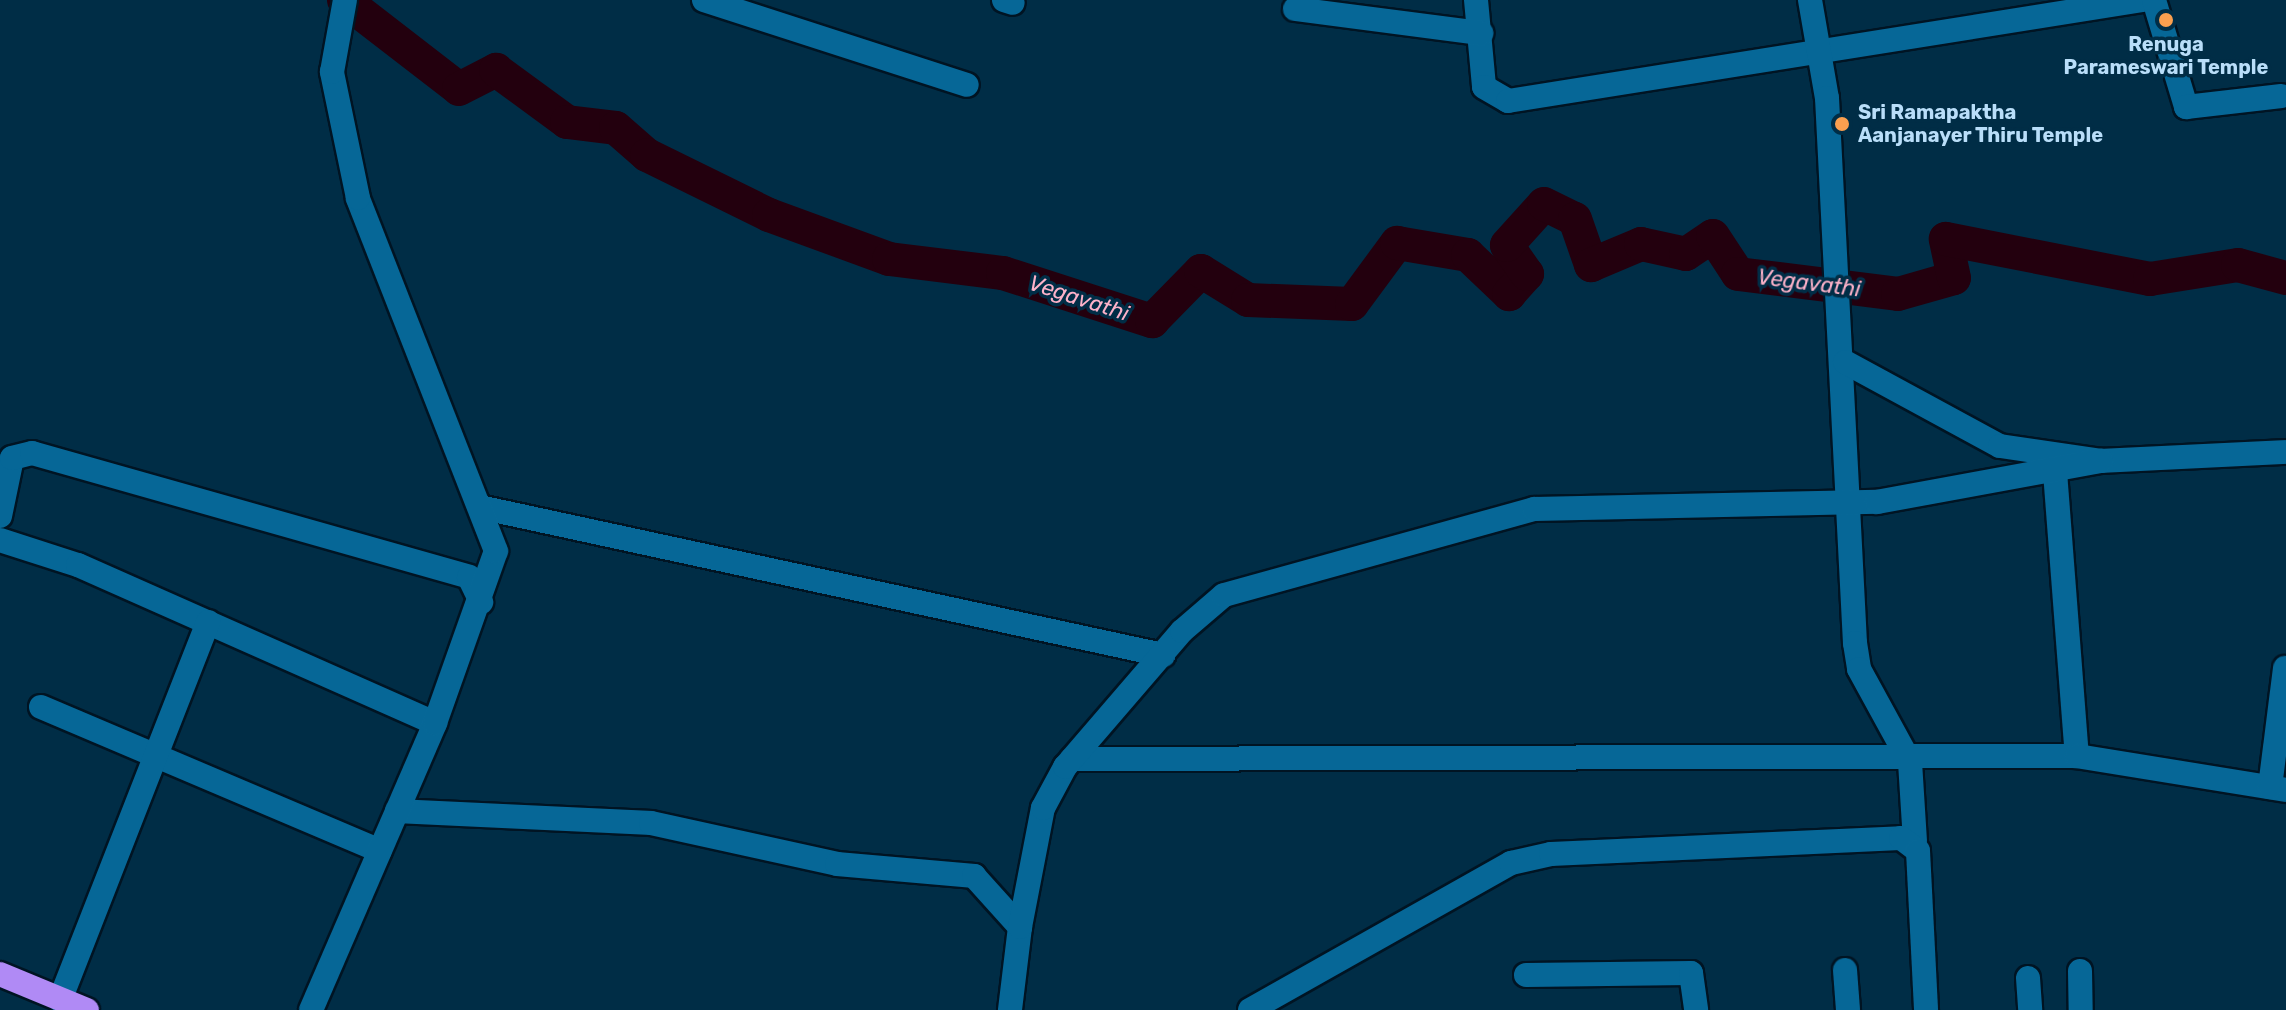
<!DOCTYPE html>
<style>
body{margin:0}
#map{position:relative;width:2286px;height:1010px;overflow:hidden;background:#002d46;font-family:Rubik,sans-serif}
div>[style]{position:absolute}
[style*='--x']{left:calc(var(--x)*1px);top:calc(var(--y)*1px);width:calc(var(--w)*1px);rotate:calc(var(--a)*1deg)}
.river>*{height:34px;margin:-17px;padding:0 17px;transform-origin:17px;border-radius:17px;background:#23000e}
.roads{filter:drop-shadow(2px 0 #001423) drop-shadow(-2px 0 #001423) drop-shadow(0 2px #001423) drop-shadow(0 -2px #001423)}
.minor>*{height:24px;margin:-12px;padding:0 12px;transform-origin:12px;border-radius:12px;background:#066797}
.highway>*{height:24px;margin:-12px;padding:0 12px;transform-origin:12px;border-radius:12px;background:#b08af5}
.dots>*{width:22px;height:22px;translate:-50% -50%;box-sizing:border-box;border:4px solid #002d46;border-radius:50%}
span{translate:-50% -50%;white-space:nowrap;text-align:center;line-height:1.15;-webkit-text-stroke:7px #002d46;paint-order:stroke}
.poi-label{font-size:20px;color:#b9def9;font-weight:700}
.left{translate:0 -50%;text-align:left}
.water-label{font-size:22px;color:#fcb2c9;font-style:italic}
</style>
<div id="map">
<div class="river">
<i style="--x:344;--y:0;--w:145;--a:37.7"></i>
<i style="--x:459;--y:89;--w:42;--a:-27.2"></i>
<i style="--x:496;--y:70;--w:88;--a:36.2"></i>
<i style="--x:567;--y:122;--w:49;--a:7"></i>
<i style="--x:616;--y:128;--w:41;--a:41.1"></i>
<i style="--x:647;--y:155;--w:136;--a:26.2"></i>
<i style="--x:769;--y:215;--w:128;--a:20.1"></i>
<i style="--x:889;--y:259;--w:115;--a:7"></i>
<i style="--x:1003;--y:273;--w:157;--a:17.9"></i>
<i style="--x:1152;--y:321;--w:70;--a:-45.6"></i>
<i style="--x:1201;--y:271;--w:55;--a:31.7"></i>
<i style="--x:1248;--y:300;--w:104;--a:2.2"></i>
<i style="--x:1352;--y:304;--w:76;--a:-53.6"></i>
<i style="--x:1397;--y:243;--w:72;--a:9.6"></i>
<i style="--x:1468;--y:255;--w:57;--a:43.6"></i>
<i style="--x:1509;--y:294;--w:27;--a:-48"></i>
<i style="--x:1527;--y:274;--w:35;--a:-125"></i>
<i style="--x:1507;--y:245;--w:55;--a:-47.9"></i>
<i style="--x:1544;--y:204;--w:34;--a:26"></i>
<i style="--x:1575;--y:219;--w:49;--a:70.8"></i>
<i style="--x:1591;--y:265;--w:54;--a:-22.8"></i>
<i style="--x:1641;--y:244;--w:46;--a:12.5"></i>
<i style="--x:1686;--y:254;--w:32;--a:-34"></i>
<i style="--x:1713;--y:236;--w:45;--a:56.7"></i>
<i style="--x:1738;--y:274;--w:161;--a:7.1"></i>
<i style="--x:1898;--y:294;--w:58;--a:-15.9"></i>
<i style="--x:1954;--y:278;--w:40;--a:-102"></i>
<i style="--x:1946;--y:239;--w:208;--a:11.1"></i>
<i style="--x:2150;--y:279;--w:89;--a:-9"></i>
<i style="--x:2238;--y:265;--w:50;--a:15.2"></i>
</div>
<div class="roads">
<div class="minor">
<i style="--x:704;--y:0;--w:276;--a:17.9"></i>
<i style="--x:1004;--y:0;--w:9;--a:18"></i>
<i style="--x:1476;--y:0;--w:87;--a:84.7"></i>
<i style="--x:1484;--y:87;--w:28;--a:30"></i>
<i style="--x:1508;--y:101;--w:643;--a:-9.04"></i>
<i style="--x:1810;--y:0;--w:99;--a:80.2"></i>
<i style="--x:1827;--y:98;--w:546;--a:87.06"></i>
<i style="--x:1855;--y:643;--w:26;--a:81"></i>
<i style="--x:1859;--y:669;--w:106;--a:61.3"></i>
<i style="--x:1910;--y:762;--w:79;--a:86.4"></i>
<i style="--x:2154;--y:0;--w:112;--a:73.3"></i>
<i style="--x:2186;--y:107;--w:96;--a:-6.6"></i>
<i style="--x:1295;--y:9;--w:188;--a:7.4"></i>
<i style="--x:1845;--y:362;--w:176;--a:28.5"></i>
<i style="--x:2000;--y:446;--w:102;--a:8.4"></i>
<i style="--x:2101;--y:461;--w:185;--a:-2.8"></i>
<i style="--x:2055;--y:472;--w:285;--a:85.6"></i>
<i style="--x:484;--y:508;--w:695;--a:12.22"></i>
<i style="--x:0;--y:516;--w:59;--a:-78.3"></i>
<i style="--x:12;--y:458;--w:21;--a:-14"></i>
<i style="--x:32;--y:453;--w:454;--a:15.8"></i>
<i style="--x:469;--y:577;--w:28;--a:64"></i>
<i style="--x:0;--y:540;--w:82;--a:17.8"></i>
<i style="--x:78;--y:565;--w:390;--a:23.9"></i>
<i style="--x:41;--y:707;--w:368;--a:23"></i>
<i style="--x:1072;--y:759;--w:1005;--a:-0.17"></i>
<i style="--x:2077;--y:756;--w:212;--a:9.2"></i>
<i style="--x:2270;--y:787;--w:120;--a:-82.8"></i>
<i style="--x:397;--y:811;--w:254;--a:2.7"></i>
<i style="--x:651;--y:823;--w:190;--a:12.4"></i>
<i style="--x:837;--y:864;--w:138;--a:5"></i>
<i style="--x:974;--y:876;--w:69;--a:48"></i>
<i style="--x:1020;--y:927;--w:84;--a:96.9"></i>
<i style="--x:1020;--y:927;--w:121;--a:-79.1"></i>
<i style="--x:1043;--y:808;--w:47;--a:-61.8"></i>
<i style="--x:1065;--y:767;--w:179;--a:-49.3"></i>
<i style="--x:1182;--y:631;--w:55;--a:-40.6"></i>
<i style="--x:1224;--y:595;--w:322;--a:-15.5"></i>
<i style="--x:1534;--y:509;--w:343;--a:-1.2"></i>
<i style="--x:1877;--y:502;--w:228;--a:-10.4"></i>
<i style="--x:1845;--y:970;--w:40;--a:85.7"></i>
<i style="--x:2080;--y:971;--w:39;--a:89"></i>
<i style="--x:1526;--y:975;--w:165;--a:-0.7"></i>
<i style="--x:1691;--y:973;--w:37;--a:82"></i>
<i style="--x:2028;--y:978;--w:32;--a:86"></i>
<i style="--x:60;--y:1000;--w:406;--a:-68.6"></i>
<i style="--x:311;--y:1010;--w:313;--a:-66.6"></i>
<i style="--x:435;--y:723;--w:182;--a:-70.5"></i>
<i style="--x:496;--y:551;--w:379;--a:-111.4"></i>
<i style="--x:358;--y:198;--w:129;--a:-101.7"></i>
<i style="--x:332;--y:72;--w:73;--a:-79.8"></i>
<i style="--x:1250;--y:1010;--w:300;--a:-29.4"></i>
<i style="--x:1511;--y:863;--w:41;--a:-12.7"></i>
<i style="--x:1551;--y:854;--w:350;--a:-2.6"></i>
<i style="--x:1901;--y:838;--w:21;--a:37"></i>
<i style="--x:1918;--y:851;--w:159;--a:87.1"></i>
</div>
<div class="highway">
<i style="--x:0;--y:974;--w:94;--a:22.5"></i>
</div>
</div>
<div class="dots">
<i style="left:2166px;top:20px;background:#fa9f4f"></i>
<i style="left:1842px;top:124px;background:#fa9f4f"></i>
</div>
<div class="poi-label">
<span style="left:2166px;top:56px">Renuga<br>Parameswari Temple</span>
<span class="left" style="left:1858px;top:124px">Sri Ramapaktha<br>Aanjanayer Thiru Temple</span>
</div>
<div class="water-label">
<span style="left:1809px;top:283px;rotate:7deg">Vegavathi</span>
<span style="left:1079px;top:298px;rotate:18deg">Vegavathi</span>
</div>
</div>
